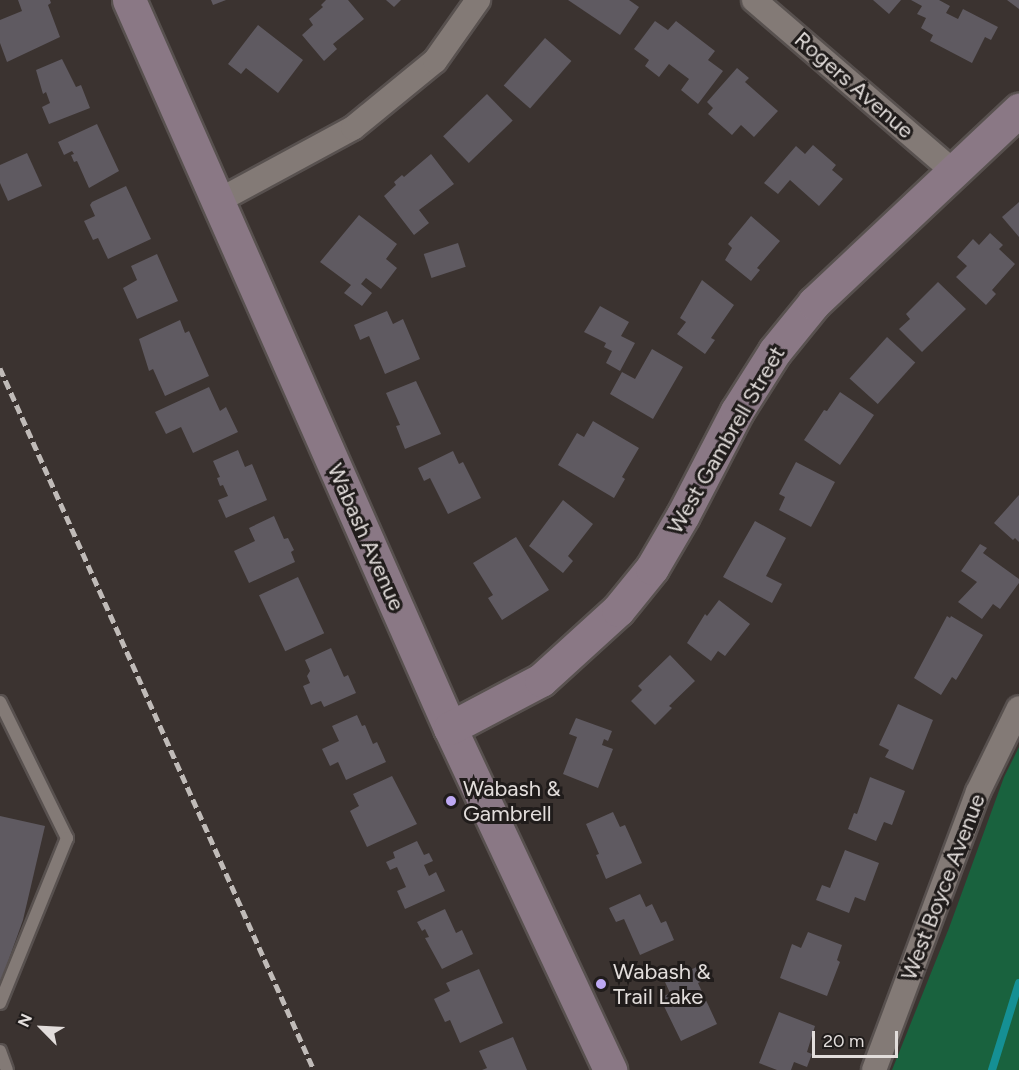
<!DOCTYPE html>
<style>
body{margin:0}
#map{position:relative;width:1019px;height:1070px;overflow:hidden;background:#3b3330;font-family:Figtree,sans-serif}
div>[style]{position:absolute}
[style*='--x']{left:calc(var(--x)*1px);top:calc(var(--y)*1px);width:calc(var(--w)*1px);rotate:calc(var(--a)*1deg)}
.green>*{inset:0;background:#19623e}
.stream>*{height:8px;margin:-4px;padding:0 4px;transform-origin:4px;border-radius:4px;background:#159094}
.building>*{inset:0;background:#5f5a61;transform-origin:0 0}
.roads{filter:drop-shadow(2px 0 #58514f) drop-shadow(-2px 0 #58514f) drop-shadow(0 2px #58514f) drop-shadow(0 -2px #58514f)}
.lane>*{height:12px;margin:-6px;padding:0 6px;transform-origin:6px;border-radius:6px;background:#837a76}
.street>*{height:24px;margin:-12px;padding:0 12px;transform-origin:12px;border-radius:12px;background:#837a76}
.secondary>*{height:33px;margin:-16.5px;padding:0 16.5px;transform-origin:16.5px;border-radius:16.5px;background:#8a7885}
.rail>*{height:4.5px;margin-top:-2.25px;transform-origin:0;background:repeating-linear-gradient(90deg,#c0bbb8 0 9px,transparent 0 13.5px)}
.dots>*{width:16px;height:16px;translate:-50% -50%;box-sizing:border-box;border:3px solid #201c1b;border-radius:50%}
span{translate:-50% -50%;white-space:nowrap;text-align:center;line-height:1.15;-webkit-text-stroke:6px #201c1b;paint-order:stroke}
.street-label{font-size:22px;color:#e2dddb}
.poi-label{font-size:22px;color:#e2dddb}
.left{translate:0 -50%;text-align:left}
.north{position:absolute;left:12px;top:998px;width:60px;height:60px;-webkit-text-stroke:4px #201c1b;paint-order:stroke;rotate:294deg;font-size:16px;font-weight:700;line-height:24px;text-align:center;color:#e2dddb}
.north::after{content:'';display:block;margin:auto;width:21px;height:27px;background:#e2dddb;clip-path:polygon(50% 0,100% 100%,50% 72%,0 100%)}
.scale{position:absolute;left:812px;top:1031px;width:86px;height:27px;box-sizing:border-box;border:3px solid #e2dddb;border-top:0;padding-left:8px;font-size:18px;line-height:21px;white-space:nowrap;color:#e2dddb;-webkit-text-stroke:4px #201c1b;paint-order:stroke}
</style>
<div id="map">
<div class="green">
<i style="clip-path:polygon(1019px 747px,1019px 1070px,892px 1070px,949px 928px,1004px 777px)"></i>
</div>
<div class="stream">
<i style="--x:992;--y:1070;--w:91;--a:-72.8"></i>
</div>
<div class="building">
<i style="clip-path:polygon(18px 0,50px 0,51px 3px,48px 5px,60px 37px,7px 62px,0 43px,0 20px,22px 11px)"></i>
<i style="clip-path:polygon(211px 0,226px 0,213px 5px)"></i>
<i style="clip-path:polygon(326px 0,348px 0,364px 19px,333px 44px,337px 49px,324px 61px,302px 35px,313px 25px,309px 19px,323px 7px,321px 5px)"></i>
<i style="clip-path:polygon(386px 0,401px 0,394px 7px)"></i>
<i style="clip-path:polygon(568px 0,629px 0,639px 7px,620px 35px)"></i>
<i style="clip-path:polygon(873px 0,901px 0,889px 14px)"></i>
<i style="clip-path:polygon(911px 0,939px 0,950px 6px,946px 13px,958px 19px,963px 9px,998px 27px,991px 40px,985px 37px,972px 63px,930px 41px,933px 35px,921px 28px,926px 18px,917px 14px,922px 6px)"></i>
<i style="clip-path:polygon(1007px 0,1019px 0,1019px 9px)"></i>
<i style="clip-path:polygon(655px 21px,668px 30px,676px 21px,715px 51px,708px 60px,723px 71px,698px 104px,681px 90px,689px 79px,669px 64px,659px 77px,645px 66px,649px 60px,634px 49px)"></i>
<i style="clip-path:polygon(258px 25px,303px 60px,278px 93px,246px 68px,241px 74px,228px 64px)"></i>
<i style="left:545px;top:38px;width:35px;height:63px;rotate:41deg"></i>
<i style="clip-path:polygon(62px 59px,76px 87px,81px 85px,90px 108px,49px 124px,42px 107px,50px 103px,46px 92px,43px 94px,36px 70px)"></i>
<i style="clip-path:polygon(737px 68px,749px 78px,745px 82px,778px 111px,754px 137px,741px 125px,732px 135px,708px 114px,713px 108px,707px 102px)"></i>
<i style="left:487px;top:94px;width:37px;height:61px;rotate:46deg"></i>
<i style="clip-path:polygon(97px 124px,119px 171px,89px 188px,77px 161px,74px 162px,71px 155px,74px 154px,72px 151px,64px 155px,58px 142px)"></i>
<i style="clip-path:polygon(813px 145px,836px 165px,832px 170px,843px 179px,819px 206px,790px 180px,778px 194px,764px 183px,796px 146px,805px 154px)"></i>
<i style="clip-path:polygon(27px 153px,42px 186px,8px 201px,0 183px,0 165px)"></i>
<i style="clip-path:polygon(431px 154px,454px 184px,419px 210px,429px 223px,414px 235px,384px 196px,396px 185px,394px 182px,402px 175px,404px 177px)"></i>
<i style="clip-path:polygon(126px 186px,151px 239px,108px 259px,98px 238px,93px 240px,84px 221px,95px 216px,90px 205px,92px 202px)"></i>
<i style="clip-path:polygon(1019px 202px,1019px 237px,1002px 217px)"></i>
<i style="clip-path:polygon(359px 215px,397px 244px,386px 259px,397px 268px,381px 289px,366px 278px,361px 284px,372px 293px,362px 306px,344px 293px,351px 285px,320px 262px)"></i>
<i style="clip-path:polygon(751px 216px,780px 241px,757px 268px,760px 270px,751px 281px,725px 260px,732px 248px,728px 244px)"></i>
<i style="clip-path:polygon(990px 233px,1003px 245px,999px 249px,1015px 264px,992px 290px,996px 294px,986px 305px,956px 277px,967px 266px,957px 257px,973px 239px,979px 245px)"></i>
<i style="left:458px;top:243px;width:25px;height:36px;rotate:72deg"></i>
<i style="clip-path:polygon(157px 254px,178px 301px,137px 319px,123px 288px,137px 280px,131px 266px)"></i>
<i style="clip-path:polygon(702px 280px,734px 305px,711px 338px,715px 340px,705px 354px,677px 334px,686px 322px,680px 318px)"></i>
<i style="clip-path:polygon(938px 282px,966px 309px,922px 352px,899px 329px,910px 319px,906px 314px)"></i>
<i style="clip-path:polygon(600px 306px,629px 322px,621px 336px,635px 343px,620px 371px,606px 363px,612px 351px,604px 347px,606px 343px,584px 332px)"></i>
<i style="clip-path:polygon(387px 311px,393px 324px,403px 319px,420px 359px,385px 374px,369px 336px,360px 340px,354px 325px)"></i>
<i style="clip-path:polygon(180px 320px,185px 333px,189px 331px,209px 376px,165px 396px,153px 369px,149px 371px,139px 339px)"></i>
<i style="left:887px;top:337px;width:38px;height:56px;rotate:42deg"></i>
<i style="clip-path:polygon(652px 349px,683px 367px,653px 419px,610px 394px,622px 372px,635px 379px)"></i>
<i style="clip-path:polygon(416px 381px,441px 434px,405px 449px,396px 426px,400px 425px,386px 393px)"></i>
<i style="clip-path:polygon(209px 387px,220px 411px,226px 407px,238px 432px,193px 453px,181px 427px,166px 434px,155px 412px)"></i>
<i style="clip-path:polygon(840px 392px,874px 415px,840px 465px,804px 440px,824px 410px,827px 411px)"></i>
<i style="clip-path:polygon(593px 421px,639px 448px,622px 477px,625px 479px,614px 498px,558px 465px,577px 433px,584px 437px)"></i>
<i style="clip-path:polygon(238px 450px,245px 467px,252px 464px,267px 500px,226px 518px,218px 500px,228px 496px,223px 485px,220px 486px,217px 478px,220px 477px,213px 461px)"></i>
<i style="clip-path:polygon(453px 451px,459px 464px,463px 462px,481px 498px,448px 514px,430px 478px,424px 481px,418px 468px)"></i>
<i style="clip-path:polygon(796px 462px,835px 482px,811px 527px,779px 510px,785px 497px,779px 494px)"></i>
<i style="clip-path:polygon(1019px 495px,1019px 542px,1015px 538px,1013px 540px,994px 523px)"></i>
<i style="clip-path:polygon(563px 500px,593px 524px,568px 556px,573px 561px,563px 573px,529px 546px)"></i>
<i style="clip-path:polygon(274px 516px,284px 539px,288px 538px,294px 550px,291px 552px,295px 562px,249px 583px,234px 551px,255px 541px,249px 528px)"></i>
<i style="clip-path:polygon(755px 521px,786px 538px,766px 576px,782px 584px,772px 603px,723px 577px)"></i>
<i style="clip-path:polygon(516px 537px,549px 590px,502px 620px,488px 598px,493px 595px,473px 563px)"></i>
<i style="clip-path:polygon(980px 544px,987px 548px,983px 553px,1019px 579px,1019px 583px,1000px 609px,993px 604px,982px 619px,958px 602px,977px 582px,961px 571px)"></i>
<i style="left:298px;top:577px;width:62px;height:43px;rotate:65deg"></i>
<i style="clip-path:polygon(719px 600px,750px 624px,725px 656px,718px 651px,711px 661px,687px 643px,705px 614px,707px 616px)"></i>
<i style="clip-path:polygon(947px 616px,950px 618px,951px 616px,983px 635px,956px 680px,952px 677px,941px 695px,914px 678px)"></i>
<i style="clip-path:polygon(331px 648px,344px 677px,348px 675px,356px 693px,324px 707px,321px 701px,311px 705px,303px 686px,310px 683px,307px 676px,310px 671px,305px 660px)"></i>
<i style="clip-path:polygon(670px 655px,695px 681px,669px 706px,672px 708px,655px 725px,631px 701px,642px 690px,638px 686px)"></i>
<i style="clip-path:polygon(898px 704px,933px 720px,913px 770px,885px 757px,889px 750px,879px 745px)"></i>
<i style="clip-path:polygon(357px 715px,362px 726px,365px 725px,373px 744px,377px 742px,386px 762px,346px 780px,338px 762px,330px 766px,322px 749px,339px 741px,332px 726px)"></i>
<i style="clip-path:polygon(576px 718px,612px 731px,608px 741px,604px 739px,602px 745px,613px 749px,598px 788px,563px 774px,577px 737px,569px 734px)"></i>
<i style="clip-path:polygon(392px 776px,417px 824px,367px 847px,350px 811px,359px 806px,353px 794px)"></i>
<i style="clip-path:polygon(870px 777px,905px 791px,892px 825px,884px 822px,876px 841px,848px 829px,854px 813px,857px 814px)"></i>
<i style="clip-path:polygon(613px 812px,620px 827px,625px 825px,642px 863px,606px 879px,596px 855px,599px 854px,586px 824px)"></i>
<i style="clip-path:polygon(0 816px,45px 826px,23px 920px,0 984px)"></i>
<i style="clip-path:polygon(417px 841px,424px 855px,429px 853px,433px 861px,424px 865px,429px 876px,436px 872px,445px 891px,405px 909px,397px 891px,406px 887px,397px 867px,390px 870px,386px 862px,395px 858px,393px 852px)"></i>
<i style="clip-path:polygon(845px 850px,879px 863px,865px 901px,855px 897px,849px 913px,816px 900px,822px 885px,830px 888px)"></i>
<i style="clip-path:polygon(640px 894px,646px 907px,652px 904px,661px 923px,666px 921px,674px 940px,640px 955px,624px 919px,616px 922px,609px 908px)"></i>
<i style="clip-path:polygon(445px 909px,456px 933px,462px 930px,473px 954px,442px 969px,425px 938px,429px 937px,425px 929px,422px 931px,417px 922px)"></i>
<i style="clip-path:polygon(808px 932px,842px 945px,837px 960px,840px 962px,827px 996px,780px 978px,792px 944px,801px 948px)"></i>
<i style="clip-path:polygon(705px 963px,711px 977px,698px 983px,717px 1024px,681px 1041px,660px 998px,670px 993px,665px 982px)"></i>
<i style="clip-path:polygon(479px 969px,503px 1023px,460px 1043px,450px 1020px,445px 1022px,434px 999px,450px 991px,446px 983px)"></i>
<i style="clip-path:polygon(779px 1012px,815px 1026px,807px 1052px,812px 1054px,807px 1067px,794px 1062px,791px 1070px,777px 1070px,759px 1063px)"></i>
<i style="clip-path:polygon(513px 1037px,527px 1070px,482px 1070px,487px 1068px,479px 1051px)"></i>
</div>
<div class="roads">
<div class="lane">
<i style="--x:0;--y:702;--w:152;--a:63.8"></i>
<i style="--x:67;--y:838;--w:178;--a:112.1"></i>
<i style="--x:0;--y:1051;--w:20;--a:70"></i>
</div>
<div class="street">
<i style="--x:754;--y:0;--w:262;--a:40.7"></i>
<i style="--x:218;--y:201;--w:153;--a:-28.4"></i>
<i style="--x:353;--y:128;--w:106;--a:-39.3"></i>
<i style="--x:435;--y:61;--w:75;--a:-54.8"></i>
<i style="--x:874;--y:1070;--w:297;--a:-69.5"></i>
<i style="--x:978;--y:792;--w:93;--a:-64"></i>
</div>
<div class="secondary">
<i style="--x:129;--y:0;--w:796;--a:66.21"></i>
<i style="--x:450;--y:728;--w:378;--a:64.9"></i>
<i style="--x:450;--y:728;--w:103;--a:-27.8"></i>
<i style="--x:541;--y:680;--w:104;--a:-42.3"></i>
<i style="--x:618;--y:610;--w:54;--a:-51"></i>
<i style="--x:652;--y:568;--w:61;--a:-59.7"></i>
<i style="--x:683;--y:515;--w:117;--a:-62.6"></i>
<i style="--x:737;--y:411;--w:71;--a:-57.7"></i>
<i style="--x:775;--y:351;--w:62;--a:-50.9"></i>
<i style="--x:814;--y:303;--w:282;--a:-43.3"></i>
</div>
</div>
<div class="rail">
<i style="--x:0;--y:368;--w:769;--a:65.9"></i>
</div>
<div class="dots">
<i style="left:451px;top:801px;background:#bea9f4"></i>
<i style="left:601px;top:984px;background:#bea9f4"></i>
</div>
<div class="street-label">
<span style="left:854px;top:85px;rotate:41deg">Rogers Avenue</span>
<span style="left:726px;top:440px;rotate:-60deg">West Gambrell Street</span>
<span style="left:366px;top:537px;rotate:66deg">Wabash Avenue</span>
<span style="left:943px;top:887px;rotate:-69deg">West Boyce Avenue</span>
</div>
<div class="poi-label">
<span class="left" style="left:463px;top:801px">Wabash &amp;<br>Gambrell</span>
<span class="left" style="left:613px;top:984px">Wabash &amp;<br>Trail Lake</span>
</div>
<div class="north">N</div>
<div class="scale">20 m</div>
</div>
